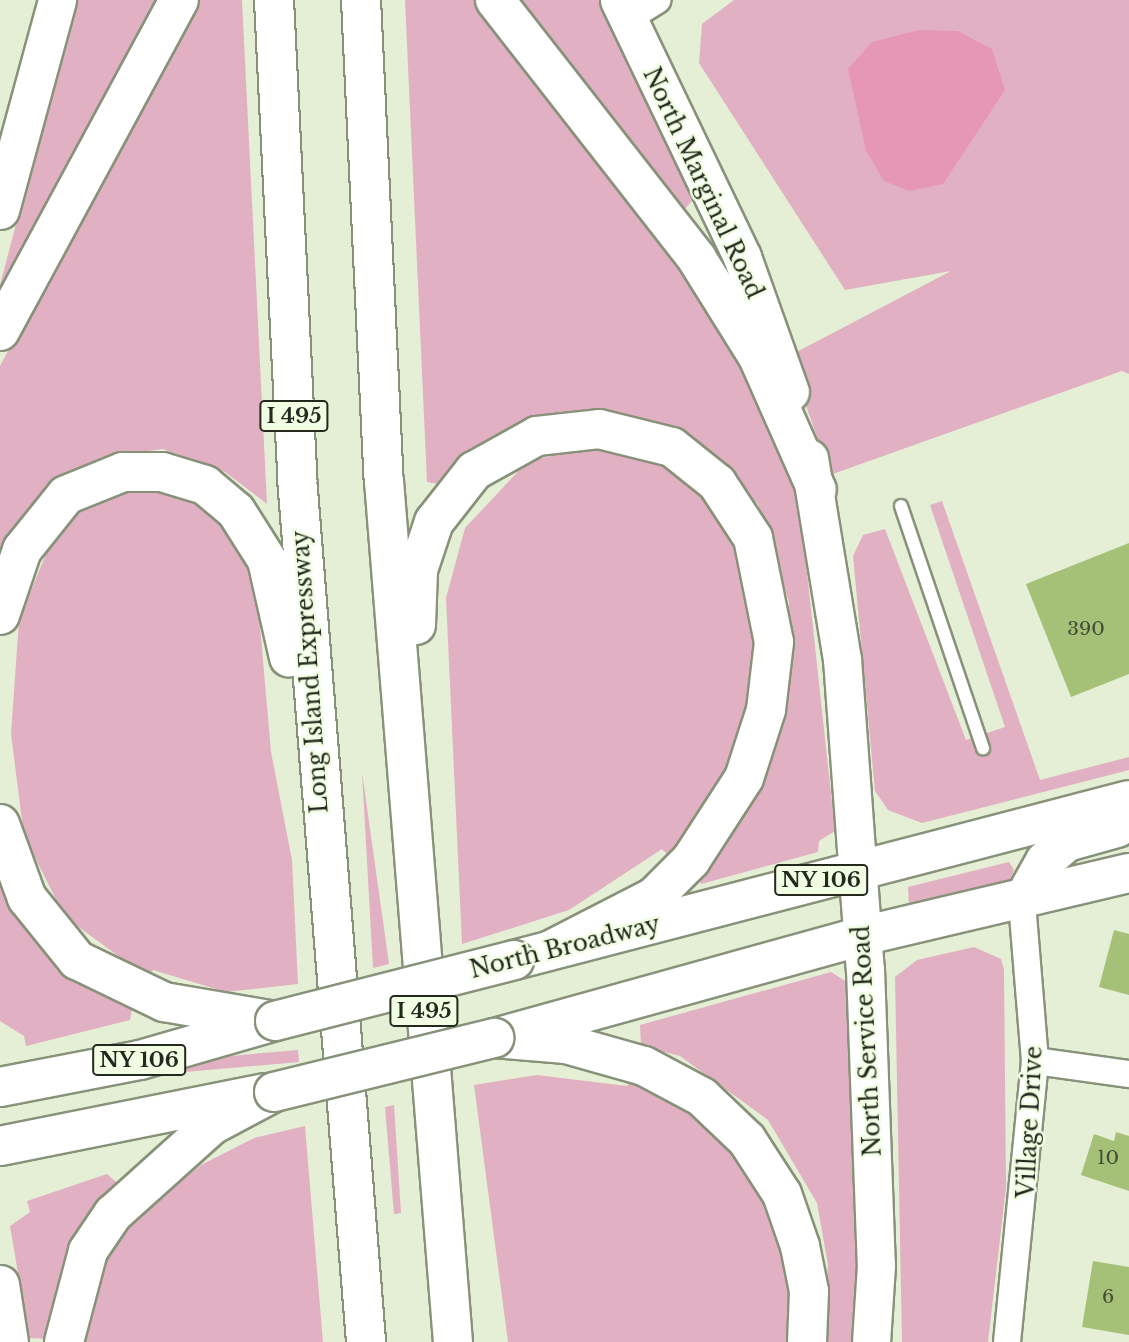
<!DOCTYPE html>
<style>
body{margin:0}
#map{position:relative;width:1129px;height:1342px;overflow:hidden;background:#e4efd5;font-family:"Libre Baskerville",serif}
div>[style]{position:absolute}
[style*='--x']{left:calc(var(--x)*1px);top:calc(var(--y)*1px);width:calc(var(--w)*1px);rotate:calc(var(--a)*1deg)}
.green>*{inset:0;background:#e2b0c3;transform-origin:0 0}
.water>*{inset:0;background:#e797b6}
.building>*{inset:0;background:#a5c177}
.roads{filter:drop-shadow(2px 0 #88927a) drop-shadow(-2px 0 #88927a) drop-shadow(0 2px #88927a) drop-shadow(0 -2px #88927a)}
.lane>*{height:12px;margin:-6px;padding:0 6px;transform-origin:6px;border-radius:6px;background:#fff}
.street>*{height:26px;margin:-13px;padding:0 13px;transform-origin:13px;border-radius:13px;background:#fff}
.secondary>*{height:37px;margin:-18.5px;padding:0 18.5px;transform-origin:18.5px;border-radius:18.5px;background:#fff}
.primary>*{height:38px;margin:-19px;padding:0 19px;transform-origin:19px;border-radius:19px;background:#fff}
.highway>*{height:38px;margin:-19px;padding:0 19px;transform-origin:19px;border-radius:19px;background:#fff}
.bridges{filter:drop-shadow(2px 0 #88927a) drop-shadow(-2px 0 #88927a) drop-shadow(0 2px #88927a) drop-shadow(0 -2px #88927a)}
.primary-bridge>*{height:38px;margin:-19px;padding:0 19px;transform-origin:19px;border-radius:19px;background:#fff}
span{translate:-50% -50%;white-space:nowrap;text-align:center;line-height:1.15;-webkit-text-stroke:5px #f1fde2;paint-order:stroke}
.number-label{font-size:19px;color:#444e34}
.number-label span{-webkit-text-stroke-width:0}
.shield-label span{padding:2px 5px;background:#f1fde2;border:2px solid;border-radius:5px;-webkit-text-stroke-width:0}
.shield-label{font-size:21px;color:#24281e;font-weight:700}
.street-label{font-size:23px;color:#24281e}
</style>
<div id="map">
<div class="green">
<i style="clip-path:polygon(75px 0,158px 0,0 304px,0 285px)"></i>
<i style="clip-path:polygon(196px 0,242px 0,267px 504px,225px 472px,163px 449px,110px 456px,72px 475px,0 585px,0 366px)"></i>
<i style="clip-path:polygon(405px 0,477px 0,707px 299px,755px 378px,797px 480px,835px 831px,819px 841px,818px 852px,701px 884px,695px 869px,785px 702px,789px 602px,758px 504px,684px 434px,604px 412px,443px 485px,427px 482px)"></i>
<i style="clip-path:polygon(519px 0,603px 0,692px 201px,682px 212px,630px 139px,547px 47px)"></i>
<i style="clip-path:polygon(734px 0,1129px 0,1129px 374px,1122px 371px,830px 475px,789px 356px,951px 271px,845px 290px,699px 63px,702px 24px)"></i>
<i style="clip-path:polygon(600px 443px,665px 454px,728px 504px,755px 585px,757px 699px,733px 769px,670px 857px,662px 849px,569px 910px,462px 944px,446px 598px,465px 528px,527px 462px)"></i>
<i style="clip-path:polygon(167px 483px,217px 506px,246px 544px,257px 592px,271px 752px,292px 860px,298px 984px,226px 992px,153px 970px,147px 977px,65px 917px,24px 836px,11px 734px,19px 620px,46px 554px,73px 512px,115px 484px)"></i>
<i style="clip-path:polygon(942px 501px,1040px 780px,1129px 757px,1129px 770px,922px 823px,888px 810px,875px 791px,853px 556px,863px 535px,885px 529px,966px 740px,1005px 727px,930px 505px)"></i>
<i style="clip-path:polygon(362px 772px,389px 964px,373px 968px)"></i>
<i style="clip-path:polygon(0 849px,133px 1005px,130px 1020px,26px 1046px,24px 1036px,0 1021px)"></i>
<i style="clip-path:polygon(1009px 862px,1014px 870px,1008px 884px,909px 906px,908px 887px)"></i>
<i style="clip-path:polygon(974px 947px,1001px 959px,1004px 969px,1006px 1187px,988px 1342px,902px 1342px,895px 977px,917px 960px)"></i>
<i style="clip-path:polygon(831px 972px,850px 984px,863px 1240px,856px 1342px,821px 1342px,828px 1265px,817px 1203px,768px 1120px,680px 1056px,641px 1046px,640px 1025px)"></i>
<i style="left:298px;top:1050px;width:12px;height:253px;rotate:85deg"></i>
<i style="clip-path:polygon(537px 1075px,627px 1086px,632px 1076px,696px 1106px,761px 1172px,796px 1274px,790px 1342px,508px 1342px,474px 1085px)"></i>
<i style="clip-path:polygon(394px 1105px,401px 1213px,394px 1214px,385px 1107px)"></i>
<i style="clip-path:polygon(305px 1126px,323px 1342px,85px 1342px,102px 1263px,138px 1206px,145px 1211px,201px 1165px,254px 1138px)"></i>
<i style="clip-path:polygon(107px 1174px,122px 1187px,54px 1339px,29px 1338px,10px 1226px,30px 1212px,27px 1201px)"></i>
</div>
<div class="water">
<i style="clip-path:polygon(919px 30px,958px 31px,992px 49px,1005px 90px,943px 184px,909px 191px,884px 181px,866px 151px,848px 69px,872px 42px)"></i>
</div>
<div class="building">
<i style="clip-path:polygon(1129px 543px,1129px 674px,1071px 697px,1026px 584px)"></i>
<i style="clip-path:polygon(1114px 930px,1129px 934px,1129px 995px,1099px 987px)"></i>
<i style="clip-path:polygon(1116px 1132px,1129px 1136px,1129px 1191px,1081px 1175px,1094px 1134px,1114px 1141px)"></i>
<i style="clip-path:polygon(1093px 1261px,1129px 1267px,1129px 1335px,1082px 1327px)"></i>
</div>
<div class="roads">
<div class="lane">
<i style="--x:901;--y:506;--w:256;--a:71.3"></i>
</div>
<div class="street">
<i style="--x:627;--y:19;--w:36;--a:-32"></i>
<i style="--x:1035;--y:1061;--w:95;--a:7.9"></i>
<i style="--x:1007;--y:1342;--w:282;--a:-84.3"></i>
<i style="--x:1035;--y:1061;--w:160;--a:-94.7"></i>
</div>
<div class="secondary">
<i style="--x:619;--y:0;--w:285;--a:64.4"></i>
<i style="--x:742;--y:257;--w:143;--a:70.4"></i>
<i style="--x:0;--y:210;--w:218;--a:-74.8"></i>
<i style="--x:809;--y:458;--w:204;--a:80.7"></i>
<i style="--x:842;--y:659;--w:311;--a:85.8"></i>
<i style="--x:865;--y:969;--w:296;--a:87.9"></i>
<i style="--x:876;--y:1265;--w:77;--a:93.7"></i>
<i style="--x:0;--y:1284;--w:59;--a:81.2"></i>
</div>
<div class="primary">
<i style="--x:1022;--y:902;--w:47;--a:-60.7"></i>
<i style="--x:1045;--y:861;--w:29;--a:-41"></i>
<i style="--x:1067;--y:842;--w:52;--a:-15.6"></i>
<i style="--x:514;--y:960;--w:635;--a:-14.58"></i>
<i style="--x:498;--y:1037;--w:378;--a:-15.5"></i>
<i style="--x:862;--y:936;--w:274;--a:-13.3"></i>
<i style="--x:0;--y:1087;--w:143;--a:-10.9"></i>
<i style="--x:140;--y:1060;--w:141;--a:-16.1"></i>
<i style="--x:0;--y:1146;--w:271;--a:-11.3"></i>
</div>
<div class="highway">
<i style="--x:274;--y:0;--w:479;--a:87.2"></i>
<i style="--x:297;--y:478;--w:867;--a:85.43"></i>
<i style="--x:361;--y:0;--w:482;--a:87.3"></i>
<i style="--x:384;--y:481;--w:864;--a:85.42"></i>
<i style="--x:495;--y:0;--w:328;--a:52"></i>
<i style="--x:697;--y:259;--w:115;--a:58.1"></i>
<i style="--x:758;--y:357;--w:145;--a:66.1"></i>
<i style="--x:0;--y:331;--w:376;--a:-61.6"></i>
<i style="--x:0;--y:615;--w:69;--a:-71.3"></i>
<i style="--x:22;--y:550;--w:70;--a:-51.3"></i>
<i style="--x:66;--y:495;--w:61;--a:-22"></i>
<i style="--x:123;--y:472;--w:39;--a:0"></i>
<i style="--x:162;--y:472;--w:45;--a:16.8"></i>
<i style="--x:205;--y:485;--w:40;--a:40"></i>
<i style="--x:236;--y:511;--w:58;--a:57.7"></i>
<i style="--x:267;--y:560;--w:100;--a:77.3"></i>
<i style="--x:416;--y:625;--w:55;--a:-87.9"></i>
<i style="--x:418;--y:570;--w:51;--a:-71.6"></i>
<i style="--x:434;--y:522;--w:65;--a:-51.9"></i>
<i style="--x:474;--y:471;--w:72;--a:-29.1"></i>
<i style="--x:537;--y:436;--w:62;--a:-6.4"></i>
<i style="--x:599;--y:429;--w:75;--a:13.9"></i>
<i style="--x:672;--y:447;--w:58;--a:38.7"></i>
<i style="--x:717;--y:483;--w:66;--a:56.8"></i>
<i style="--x:753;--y:538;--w:106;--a:78.6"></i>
<i style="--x:774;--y:642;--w:68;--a:96.7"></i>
<i style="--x:766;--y:710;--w:71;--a:107.9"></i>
<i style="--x:744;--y:778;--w:98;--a:122.9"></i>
<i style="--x:691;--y:860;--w:52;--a:135"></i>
<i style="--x:654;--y:897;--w:116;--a:152.8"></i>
<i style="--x:0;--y:824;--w:79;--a:70"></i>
<i style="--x:27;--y:898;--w:80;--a:51.1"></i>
<i style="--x:77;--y:960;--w:97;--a:25.8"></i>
<i style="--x:164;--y:1002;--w:113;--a:9.7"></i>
<i style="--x:494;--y:1038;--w:72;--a:4.8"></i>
<i style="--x:566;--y:1044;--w:81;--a:15.8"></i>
<i style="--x:644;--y:1066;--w:66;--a:28.1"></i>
<i style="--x:702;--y:1097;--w:62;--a:43.7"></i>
<i style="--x:747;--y:1140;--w:64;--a:57.1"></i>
<i style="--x:782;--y:1194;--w:55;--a:70.9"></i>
<i style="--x:800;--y:1246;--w:46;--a:78.7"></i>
<i style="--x:809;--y:1291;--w:51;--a:92.2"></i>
<i style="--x:64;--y:1342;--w:94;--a:-75.2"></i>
<i style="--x:88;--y:1251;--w:45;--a:-56"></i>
<i style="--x:113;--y:1214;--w:133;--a:-42"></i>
<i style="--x:212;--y:1125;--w:70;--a:-28"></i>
</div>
</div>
<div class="bridges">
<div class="primary-bridge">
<i style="--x:275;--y:1021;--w:247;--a:-14.3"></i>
<i style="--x:274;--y:1092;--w:227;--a:-13.8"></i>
</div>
</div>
<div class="number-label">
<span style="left:1086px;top:629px">390</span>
<span style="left:1108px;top:1158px">10</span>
<span style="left:1108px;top:1297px">6</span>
</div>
<div class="shield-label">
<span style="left:294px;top:416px">I 495</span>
<span style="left:821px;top:880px">NY 106</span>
<span style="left:424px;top:1011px">I 495</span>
<span style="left:139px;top:1060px">NY 106</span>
</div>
<div class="street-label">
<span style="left:703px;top:183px;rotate:65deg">North Marginal Road</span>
<span style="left:310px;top:672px;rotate:-94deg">Long Island Expressway</span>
<span style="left:565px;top:947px;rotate:-14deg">North Broadway</span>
<span style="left:867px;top:1041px;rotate:-93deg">North Service Road</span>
<span style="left:1030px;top:1122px;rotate:-87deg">Village Drive</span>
</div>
</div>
